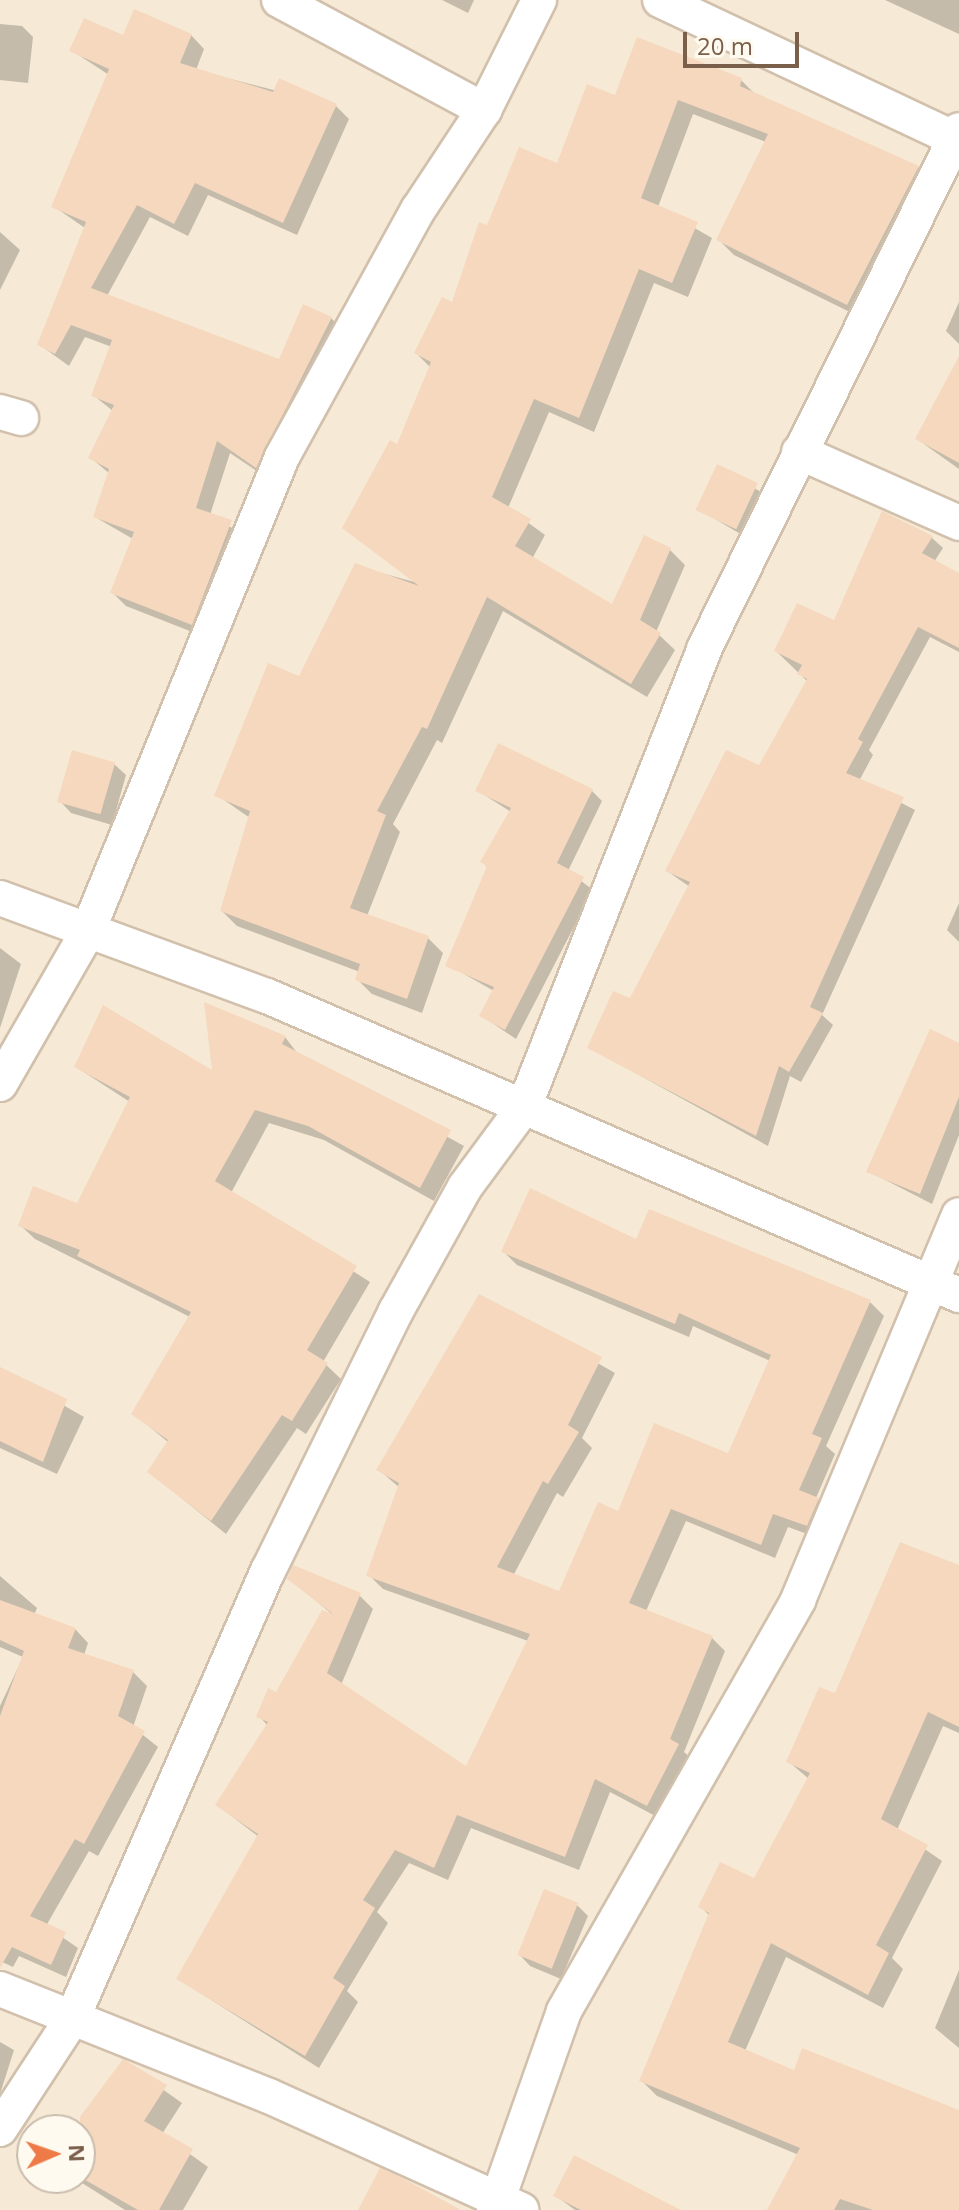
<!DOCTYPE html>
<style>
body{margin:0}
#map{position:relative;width:959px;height:2210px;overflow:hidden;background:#fef7e8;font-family:"Open Sans",sans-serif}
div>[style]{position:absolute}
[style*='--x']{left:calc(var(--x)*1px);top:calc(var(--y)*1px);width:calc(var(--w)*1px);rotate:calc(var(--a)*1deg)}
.residential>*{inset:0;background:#f6ead6}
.shadow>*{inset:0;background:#0003}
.building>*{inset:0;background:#f5d8be;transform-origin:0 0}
.roads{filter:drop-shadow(2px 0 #d1c0ac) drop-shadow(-2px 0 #d1c0ac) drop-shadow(0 2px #d1c0ac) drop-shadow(0 -2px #d1c0ac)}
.minor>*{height:34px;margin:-17px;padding:0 17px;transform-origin:17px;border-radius:17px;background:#fff}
span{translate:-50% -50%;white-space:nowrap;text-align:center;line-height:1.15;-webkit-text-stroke:7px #fffaf0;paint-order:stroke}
.north{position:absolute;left:16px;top:2114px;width:80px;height:80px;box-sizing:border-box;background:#fffaf0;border:2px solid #cabcae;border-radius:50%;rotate:88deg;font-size:22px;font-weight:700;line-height:32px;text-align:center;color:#7a5f4a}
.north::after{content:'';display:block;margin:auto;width:28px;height:36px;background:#ee7a47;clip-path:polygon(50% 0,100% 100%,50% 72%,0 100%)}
.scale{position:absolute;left:683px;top:32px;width:116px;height:36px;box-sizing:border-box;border:4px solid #7a5f4a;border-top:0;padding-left:10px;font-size:24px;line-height:28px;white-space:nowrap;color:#7a5f4a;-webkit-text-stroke:6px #fffaf0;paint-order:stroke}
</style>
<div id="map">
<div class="residential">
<i style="clip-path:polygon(evenodd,0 0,959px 0,959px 2210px,0 2210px,0 0,32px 2130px,80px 2130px,80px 2178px,32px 2178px,32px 2130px)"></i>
</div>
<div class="shadow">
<i style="clip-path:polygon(442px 0,474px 0,468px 13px)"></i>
<i style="clip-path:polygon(885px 0,959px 0,959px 34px)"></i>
<i style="clip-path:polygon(0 24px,22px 26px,33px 37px,28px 83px,0 80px)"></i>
<i style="clip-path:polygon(191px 35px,204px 49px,196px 70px,336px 106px,349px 119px,297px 235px,208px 195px,188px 236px,150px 217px,107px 296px,280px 362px,331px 318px,344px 332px,270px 480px,230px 453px,210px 515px,244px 535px,205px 637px,126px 606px,113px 593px,133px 539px,95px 517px,110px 474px,91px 458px,113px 411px,93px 395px,112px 347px,85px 337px,69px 366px,40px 345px,85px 228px,53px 206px,109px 75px,71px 50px,124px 38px)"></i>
<i style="clip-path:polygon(741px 80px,757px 96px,918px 167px,933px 182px,862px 318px,734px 255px,719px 240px,766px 142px,693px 114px,658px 207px,712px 238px,688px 297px,654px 283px,594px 432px,549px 412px,508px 508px,545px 535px,532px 559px,613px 607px,645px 538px,670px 550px,685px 565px,656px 632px,675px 650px,647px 697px,503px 611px,442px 743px,437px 740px,393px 824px,400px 832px,367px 916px,428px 938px,443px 953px,422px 1013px,372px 994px,357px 979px,360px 972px,237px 926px,222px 911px,250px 818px,217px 795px,300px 678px,356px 566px,418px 583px,345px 527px,398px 447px,431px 368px,416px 353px,453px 305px,488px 227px,558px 165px,616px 98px)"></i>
<i style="clip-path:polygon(0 232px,20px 250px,0 290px)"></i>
<i style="clip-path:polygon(959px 302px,959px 344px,946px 331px)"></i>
<i style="clip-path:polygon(959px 396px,959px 469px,917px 439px)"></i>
<i style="clip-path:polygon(718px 467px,768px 496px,749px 539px,698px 509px)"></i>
<i style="clip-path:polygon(931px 537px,943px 548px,934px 562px,959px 575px,959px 652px,930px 637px,869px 750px,873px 755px,859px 781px,915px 810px,822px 1015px,833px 1025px,801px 1082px,790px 1076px,768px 1146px,590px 1048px,631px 1001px,690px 887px,667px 871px,760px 767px,808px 682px,776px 651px,835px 623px)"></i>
<i style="clip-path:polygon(114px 764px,126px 775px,112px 825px,71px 813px,60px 801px)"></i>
<i style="clip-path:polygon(478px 791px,592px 791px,602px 801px,568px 871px,593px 890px,516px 1039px,482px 1016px,494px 991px,448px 965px,488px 868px,482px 861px,511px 812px)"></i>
<i style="clip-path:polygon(959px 903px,959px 942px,947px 930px)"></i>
<i style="clip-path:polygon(0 948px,21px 964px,0 1028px)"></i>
<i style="clip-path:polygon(285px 1037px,298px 1054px,464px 1146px,434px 1201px,324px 1140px,269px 1123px,231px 1193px,370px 1282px,323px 1362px,341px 1379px,306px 1434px,297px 1428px,226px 1534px,149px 1472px,168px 1442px,134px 1414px,190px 1317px,35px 1239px,20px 1225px,78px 1205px,130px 1102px,76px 1067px,215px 1074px)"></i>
<i style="clip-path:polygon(959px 1046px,959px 1135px,932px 1204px,868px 1171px)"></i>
<i style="clip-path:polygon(637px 1242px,870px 1302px,884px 1316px,826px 1446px,835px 1454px,816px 1498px,832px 1513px,821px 1539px,788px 1527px,775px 1558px,686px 1521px,646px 1611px,711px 1637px,725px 1651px,684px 1752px,692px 1759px,661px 1819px,610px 1792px,579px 1870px,471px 1828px,448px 1880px,409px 1863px,377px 1912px,388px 1923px,347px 1991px,358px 2002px,319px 2068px,178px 1979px,259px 1837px,217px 1805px,268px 1726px,259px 1716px,334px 1616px,289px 1578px,359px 1595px,373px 1609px,341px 1685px,467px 1769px,528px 1641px,383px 1589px,369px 1575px,400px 1488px,379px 1470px,480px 1296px,615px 1373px,582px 1438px,592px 1448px,563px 1497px,557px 1493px,513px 1576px,560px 1593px,619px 1514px,729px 1456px,770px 1361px,693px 1326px,689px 1337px,517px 1265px,503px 1251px)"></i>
<i style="clip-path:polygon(0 1369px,84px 1417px,57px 1474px,0 1448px)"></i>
<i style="clip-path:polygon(959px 1567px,959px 1733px,943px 1726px,897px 1830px,942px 1861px,892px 1958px,903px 1969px,883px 2008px,786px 1957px,745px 2051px,795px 2072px,959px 2112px,959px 2210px,769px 2210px,799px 2155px,657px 2096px,642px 2081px,710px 1916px,701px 1907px,755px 1881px,809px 1779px,789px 1762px,836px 1696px)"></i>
<i style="clip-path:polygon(0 1576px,37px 1608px,34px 1615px,75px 1629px,88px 1643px,84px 1655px,133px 1672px,147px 1686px,133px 1727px,158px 1747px,98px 1856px,89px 1851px,46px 1926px,78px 1948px,66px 1977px,19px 1956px,13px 1967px,0 1961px,0 1706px,23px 1657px,0 1647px)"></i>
<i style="clip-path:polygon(577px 1905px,588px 1916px,561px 1979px,530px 1966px,519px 1954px)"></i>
<i style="clip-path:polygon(959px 1970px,959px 2048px,935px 2028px)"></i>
<i style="clip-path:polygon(0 2042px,14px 2050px,0 2094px)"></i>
<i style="clip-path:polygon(124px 2062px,182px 2103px,162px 2134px,208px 2167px,183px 2210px,125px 2210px,74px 2178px,80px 2178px,75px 2130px)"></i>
<i style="clip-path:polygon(556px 2196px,669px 2210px,575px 2210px)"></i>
</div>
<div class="building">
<i style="clip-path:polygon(134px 9px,192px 34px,180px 63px,273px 92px,279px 78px,337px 104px,283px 223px,195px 183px,174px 224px,137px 205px,91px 288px,279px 359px,303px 304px,332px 317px,256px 468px,217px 441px,196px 508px,232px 520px,192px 625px,110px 593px,134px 532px,93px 517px,109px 469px,88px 458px,114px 405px,91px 396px,112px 340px,71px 325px,55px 354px,37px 345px,86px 222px,51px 207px,109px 69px,69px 51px,84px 18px,123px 35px)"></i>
<i style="clip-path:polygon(637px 37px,742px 78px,740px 86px,919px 166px,847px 305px,716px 240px,768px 134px,678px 100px,641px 198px,698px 222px,672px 283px,639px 269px,579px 418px,534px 399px,492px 497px,531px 519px,515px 546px,612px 604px,644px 535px,671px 548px,640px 620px,661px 633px,631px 684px,487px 597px,427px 729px,422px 727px,377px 811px,386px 815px,350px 908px,429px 936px,407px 999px,355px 980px,360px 964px,220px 911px,250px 811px,214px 796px,268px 663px,299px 676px,355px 563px,419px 586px,342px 528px,390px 440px,397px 444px,431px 362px,414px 353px,442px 297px,452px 302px,479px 222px,487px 225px,519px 147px,557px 163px,587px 84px,615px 95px)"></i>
<i style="clip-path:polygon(959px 356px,959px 463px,915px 439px)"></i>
<i style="left:717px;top:464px;width:45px;height:51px;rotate:25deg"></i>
<i style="clip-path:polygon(882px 511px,933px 536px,922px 553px,959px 573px,959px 648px,918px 627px,858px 739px,863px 742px,846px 773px,904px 797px,810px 1007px,823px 1013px,789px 1072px,779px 1066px,756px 1136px,587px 1048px,613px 991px,630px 998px,690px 882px,665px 871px,726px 750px,759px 765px,807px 679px,797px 674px,802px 665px,774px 651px,797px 603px,834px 620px)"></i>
<i style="clip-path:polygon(498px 743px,593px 789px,557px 863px,584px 877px,505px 1030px,479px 1016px,494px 987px,445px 966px,487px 866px,480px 862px,511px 808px,475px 791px)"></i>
<i style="left:72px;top:750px;width:45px;height:54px;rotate:16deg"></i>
<i style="clip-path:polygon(204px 1002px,286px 1036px,282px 1044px,451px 1130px,420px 1188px,308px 1126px,255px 1110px,215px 1181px,357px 1266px,307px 1350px,328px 1363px,292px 1421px,282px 1415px,211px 1521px,147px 1472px,168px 1440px,131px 1414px,191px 1312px,77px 1256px,80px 1250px,18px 1226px,33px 1186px,77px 1203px,130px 1097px,74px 1067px,103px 1005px,212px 1070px)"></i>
<i style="clip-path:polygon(930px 1029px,959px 1043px,959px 1097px,920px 1194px,866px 1172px)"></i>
<i style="clip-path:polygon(530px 1188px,636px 1239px,649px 1209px,871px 1300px,812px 1434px,822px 1438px,799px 1490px,819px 1498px,807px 1526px,773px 1514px,761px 1545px,671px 1509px,629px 1603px,713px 1636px,670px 1739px,679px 1744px,647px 1806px,595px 1779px,565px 1857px,457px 1815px,434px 1868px,395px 1850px,363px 1900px,375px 1908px,333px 1978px,345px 1986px,305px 2056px,176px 1979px,258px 1834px,215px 1805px,268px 1722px,256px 1717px,268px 1688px,276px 1692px,322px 1610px,333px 1614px,287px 1579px,293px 1565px,361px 1593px,327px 1673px,466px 1766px,530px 1634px,366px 1576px,399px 1483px,376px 1470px,479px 1294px,602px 1357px,568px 1425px,579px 1432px,548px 1484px,543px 1481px,497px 1567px,559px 1591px,598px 1502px,618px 1511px,654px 1423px,728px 1453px,771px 1355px,679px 1313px,675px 1324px,501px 1252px)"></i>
<i style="clip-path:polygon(0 1367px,67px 1399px,43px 1462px,0 1441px)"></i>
<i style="clip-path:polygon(900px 1542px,959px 1565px,959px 1727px,928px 1712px,881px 1819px,928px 1845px,876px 1945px,889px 1953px,868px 1995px,771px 1943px,728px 2042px,794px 2070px,802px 2048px,959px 2110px,959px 2210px,873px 2210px,840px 2199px,834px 2210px,767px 2210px,800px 2148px,639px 2081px,709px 1913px,698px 1907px,720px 1862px,754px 1878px,810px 1773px,786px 1762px,819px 1687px,835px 1693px)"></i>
<i style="clip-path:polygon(0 1600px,76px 1628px,68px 1648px,134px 1670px,118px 1716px,145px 1731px,84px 1844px,75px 1839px,30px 1916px,66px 1932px,51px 1965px,12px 1947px,0 1968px,0 1716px,24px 1651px,0 1640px)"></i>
<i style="left:544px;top:1889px;width:37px;height:71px;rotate:22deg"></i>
<i style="clip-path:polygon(123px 2059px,167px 2085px,144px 2121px,193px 2149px,159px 2210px,138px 2210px,80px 2177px,80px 2117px)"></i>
<i style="clip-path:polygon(574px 2155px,681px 2210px,581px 2210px,553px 2196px)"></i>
<i style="clip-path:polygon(380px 2168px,404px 2179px,461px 2210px,358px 2210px)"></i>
</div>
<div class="roads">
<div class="minor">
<i style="--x:279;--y:0;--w:233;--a:28.2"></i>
<i style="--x:660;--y:0;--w:326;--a:25.2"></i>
<i style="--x:0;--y:412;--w:22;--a:16"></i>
<i style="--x:799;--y:452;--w:175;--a:23.9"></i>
<i style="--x:0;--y:898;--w:284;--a:20.2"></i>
<i style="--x:267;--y:996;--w:754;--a:23.37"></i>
<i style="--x:0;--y:1084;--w:174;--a:-60.1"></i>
<i style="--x:87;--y:933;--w:514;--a:-67.72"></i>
<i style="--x:282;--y:457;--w:282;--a:-61.2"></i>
<i style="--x:418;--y:210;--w:120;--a:-56.6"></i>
<i style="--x:484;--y:110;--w:123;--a:-63.4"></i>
<i style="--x:0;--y:1989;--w:289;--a:21.7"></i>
<i style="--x:269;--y:2096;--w:277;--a:24.3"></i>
<i style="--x:0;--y:2129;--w:131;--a:-56.8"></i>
<i style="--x:72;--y:2019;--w:489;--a:-66.4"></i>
<i style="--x:268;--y:1571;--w:290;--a:-63.8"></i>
<i style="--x:396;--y:1311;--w:142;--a:-60.9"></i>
<i style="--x:465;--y:1187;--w:99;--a:-53.6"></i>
<i style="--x:524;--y:1107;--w:492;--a:-68.5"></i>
<i style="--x:704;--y:649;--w:578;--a:-63.83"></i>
<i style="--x:494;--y:2210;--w:211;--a:-70.6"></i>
<i style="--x:564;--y:2011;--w:473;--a:-60.3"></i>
<i style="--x:798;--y:1600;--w:417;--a:-67.3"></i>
</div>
</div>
<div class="north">N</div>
<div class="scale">20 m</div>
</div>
